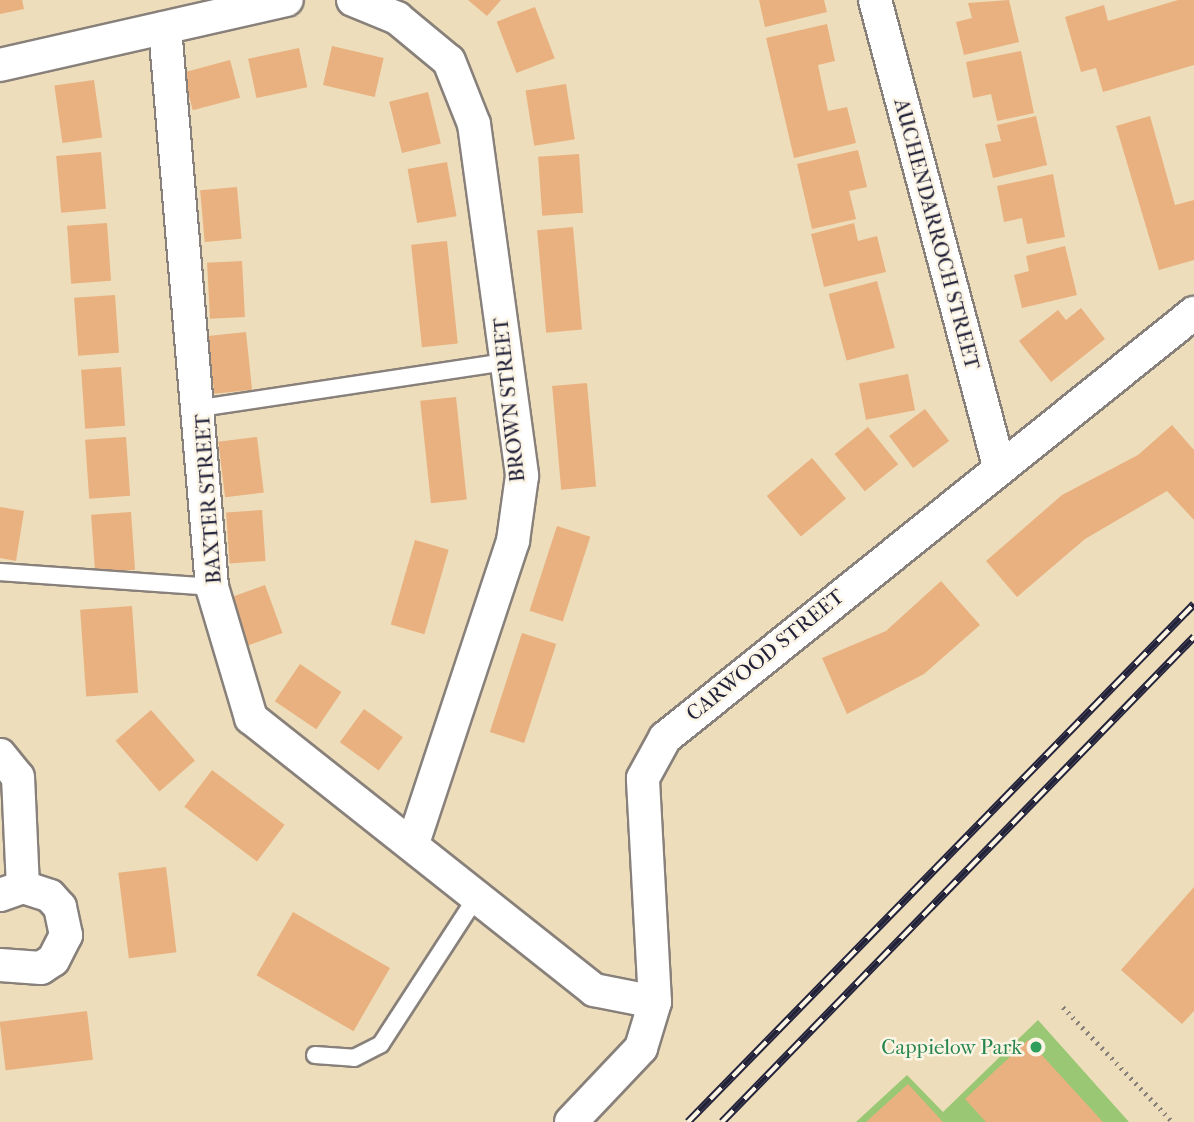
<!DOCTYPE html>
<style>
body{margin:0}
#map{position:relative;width:1194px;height:1122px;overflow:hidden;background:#edddba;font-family:"IM FELL French Canon",serif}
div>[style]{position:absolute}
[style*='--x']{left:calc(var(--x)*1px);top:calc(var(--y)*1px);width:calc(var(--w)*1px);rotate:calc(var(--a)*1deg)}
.green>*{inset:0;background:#9ac774}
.building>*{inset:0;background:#e9b180;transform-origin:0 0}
.path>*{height:4.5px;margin-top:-2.25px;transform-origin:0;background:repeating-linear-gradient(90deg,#88807a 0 2px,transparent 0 7px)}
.roads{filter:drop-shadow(2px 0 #88807a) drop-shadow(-2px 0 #88807a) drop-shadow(0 2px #88807a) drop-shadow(0 -2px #88807a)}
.service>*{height:16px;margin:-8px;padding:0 8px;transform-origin:8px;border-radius:8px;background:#fff}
.minor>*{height:32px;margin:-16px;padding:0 16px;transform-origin:16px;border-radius:16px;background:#fff}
.rail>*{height:8px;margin-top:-4px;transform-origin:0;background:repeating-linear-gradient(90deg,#fcf5e5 0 16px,#22223b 0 32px);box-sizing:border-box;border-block:2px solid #22223b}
.dots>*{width:19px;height:19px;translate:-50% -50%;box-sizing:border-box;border:4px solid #fcf5e5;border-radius:50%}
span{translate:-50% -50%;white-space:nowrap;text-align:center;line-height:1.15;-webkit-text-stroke:5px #fcf5e5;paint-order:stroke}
.street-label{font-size:21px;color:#22223b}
.leisure-label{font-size:21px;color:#27864d}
.right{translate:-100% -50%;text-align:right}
</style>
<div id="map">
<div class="green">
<i style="clip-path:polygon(1038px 1020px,1129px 1122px,856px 1122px,907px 1075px,943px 1112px)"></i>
</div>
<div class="building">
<i style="clip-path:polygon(0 0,22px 0,24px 9px,0 14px)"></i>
<i style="clip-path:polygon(468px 0,501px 0,487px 16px)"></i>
<i style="clip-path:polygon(759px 0,824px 0,827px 12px,765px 27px)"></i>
<i style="clip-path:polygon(1009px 0,1019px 42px,964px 55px,956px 22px,972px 18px,968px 3px)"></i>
<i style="clip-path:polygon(1178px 0,1194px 0,1194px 65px,1103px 92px,1096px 68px,1081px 72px,1065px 17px,1104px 5px,1108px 21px)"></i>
<i style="left:535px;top:7px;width:55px;height:41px;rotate:69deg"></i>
<i style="clip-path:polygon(827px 24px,835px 61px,818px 65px,824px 93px,828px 111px,847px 107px,856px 143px,794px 158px,766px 38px)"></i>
<i style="left:332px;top:46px;width:53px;height:40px;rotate:13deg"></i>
<i style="left:299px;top:48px;width:40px;height:52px;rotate:78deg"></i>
<i style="clip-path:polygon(1021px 51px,1034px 113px,997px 121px,991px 94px,973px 98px,966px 62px)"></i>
<i style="left:230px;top:60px;width:39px;height:49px;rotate:75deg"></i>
<i style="left:94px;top:80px;width:58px;height:40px;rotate:82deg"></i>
<i style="left:566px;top:84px;width:56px;height:41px;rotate:81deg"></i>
<i style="left:428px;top:92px;width:53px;height:40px;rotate:76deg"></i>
<i style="clip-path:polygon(1036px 116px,1047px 165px,993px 178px,985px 144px,1001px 141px,997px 125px)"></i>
<i style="clip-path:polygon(1150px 116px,1175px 205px,1194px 200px,1194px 260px,1159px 270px,1116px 126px)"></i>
<i style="clip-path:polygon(858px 150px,867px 187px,849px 191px,856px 219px,812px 229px,797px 164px)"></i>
<i style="left:101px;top:152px;width:57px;height:45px;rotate:85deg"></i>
<i style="left:579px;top:154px;width:59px;height:41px;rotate:86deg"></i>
<i style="left:447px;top:162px;width:55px;height:40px;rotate:80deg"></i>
<i style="clip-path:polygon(1053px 174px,1065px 237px,1027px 244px,1022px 218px,1004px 222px,997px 186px)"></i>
<i style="left:237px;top:187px;width:52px;height:37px;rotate:85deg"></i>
<i style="left:107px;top:223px;width:58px;height:40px;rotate:86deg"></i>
<i style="clip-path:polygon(854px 223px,858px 241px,877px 236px,886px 272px,824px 287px,811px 234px)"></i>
<i style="left:573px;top:227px;width:103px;height:36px;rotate:85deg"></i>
<i style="left:447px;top:241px;width:103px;height:36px;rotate:84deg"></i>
<i style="clip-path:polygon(1065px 246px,1077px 295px,1022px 308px,1014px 275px,1029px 271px,1026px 256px)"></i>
<i style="left:242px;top:261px;width:56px;height:35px;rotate:87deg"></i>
<i style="left:877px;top:281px;width:69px;height:50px;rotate:75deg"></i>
<i style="left:115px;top:295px;width:58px;height:41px;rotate:86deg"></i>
<i style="clip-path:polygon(1081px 308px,1105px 339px,1051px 382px,1019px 341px,1058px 310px,1066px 320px)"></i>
<i style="left:246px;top:332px;width:58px;height:38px;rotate:84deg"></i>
<i style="left:121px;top:367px;width:59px;height:40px;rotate:86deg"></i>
<i style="left:908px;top:374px;width:37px;height:50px;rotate:79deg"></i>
<i style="left:587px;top:383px;width:104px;height:35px;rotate:85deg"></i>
<i style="left:456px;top:397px;width:103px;height:36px;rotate:84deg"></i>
<i style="left:925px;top:409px;width:40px;height:45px;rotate:53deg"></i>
<i style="clip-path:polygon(1172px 425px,1194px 450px,1194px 520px,1167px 491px,1085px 539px,1017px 597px,986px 561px,1062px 495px,1138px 455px)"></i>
<i style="left:868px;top:427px;width:48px;height:43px;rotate:51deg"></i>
<i style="left:126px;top:437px;width:59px;height:41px;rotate:86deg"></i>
<i style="left:257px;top:437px;width:56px;height:39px;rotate:83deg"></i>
<i style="left:812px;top:458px;width:53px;height:59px;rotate:50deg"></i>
<i style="clip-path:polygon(0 507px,24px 511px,16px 561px,0 558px)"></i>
<i style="left:262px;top:510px;width:51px;height:36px;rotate:86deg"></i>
<i style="left:131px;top:512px;width:58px;height:40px;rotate:86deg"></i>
<i style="left:557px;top:526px;width:35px;height:89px;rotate:18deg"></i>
<i style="left:415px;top:540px;width:35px;height:88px;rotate:16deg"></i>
<i style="clip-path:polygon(941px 581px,980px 625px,924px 674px,847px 714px,822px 658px,886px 631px)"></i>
<i style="left:265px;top:585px;width:51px;height:39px;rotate:70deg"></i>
<i style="left:132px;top:606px;width:87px;height:52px;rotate:86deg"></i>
<i style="left:522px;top:633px;width:36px;height:104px;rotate:18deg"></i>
<i style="left:300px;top:664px;width:50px;height:45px;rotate:34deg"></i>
<i style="left:364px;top:709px;width:48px;height:41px;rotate:36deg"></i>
<i style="left:151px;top:710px;width:67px;height:47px;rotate:49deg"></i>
<i style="left:212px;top:770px;width:91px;height:46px;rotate:37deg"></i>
<i style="left:166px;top:867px;width:86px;height:48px;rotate:83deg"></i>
<i style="clip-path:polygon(1194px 887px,1194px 1011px,1182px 1024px,1121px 970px)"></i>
<i style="left:293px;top:912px;width:112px;height:73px;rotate:30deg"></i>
<i style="left:87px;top:1011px;width:49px;height:88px;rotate:83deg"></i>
<i style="clip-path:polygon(1028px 1040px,1103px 1122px,986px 1122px,965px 1099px)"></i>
<i style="clip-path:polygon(908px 1084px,943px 1122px,866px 1122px)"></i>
</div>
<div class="path">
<i style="--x:1063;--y:1007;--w:159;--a:46.3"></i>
</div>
<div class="roads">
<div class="service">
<i style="--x:201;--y:408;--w:308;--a:-8.6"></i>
<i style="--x:0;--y:572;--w:213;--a:4"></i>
<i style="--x:315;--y:1055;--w:39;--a:4"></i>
<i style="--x:354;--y:1058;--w:30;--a:-27"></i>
<i style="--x:381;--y:1044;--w:176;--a:-57"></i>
</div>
<div class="minor">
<i style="--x:353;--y:0;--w:48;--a:22.2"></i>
<i style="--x:397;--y:18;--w:67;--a:39.6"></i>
<i style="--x:449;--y:61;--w:68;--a:68.4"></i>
<i style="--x:474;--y:124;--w:355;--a:82.2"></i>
<i style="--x:522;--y:476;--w:66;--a:97.9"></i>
<i style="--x:513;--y:541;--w:319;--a:108.3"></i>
<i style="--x:875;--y:0;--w:483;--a:75.1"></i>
<i style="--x:165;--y:28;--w:561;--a:85.19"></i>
<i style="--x:212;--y:587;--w:137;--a:73.4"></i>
<i style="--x:251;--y:718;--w:438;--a:38.4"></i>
<i style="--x:594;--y:990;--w:62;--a:11.1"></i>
<i style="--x:0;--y:65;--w:294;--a:-12.8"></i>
<i style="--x:0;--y:755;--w:28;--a:51"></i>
<i style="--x:18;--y:777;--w:110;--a:87.4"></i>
<i style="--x:0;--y:895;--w:24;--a:-19"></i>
<i style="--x:23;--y:887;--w:28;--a:18"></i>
<i style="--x:50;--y:896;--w:15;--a:48"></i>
<i style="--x:60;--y:907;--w:29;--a:78"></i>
<i style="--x:66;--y:935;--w:28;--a:117"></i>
<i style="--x:53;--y:960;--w:14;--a:146"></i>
<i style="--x:41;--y:968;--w:41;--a:-175.8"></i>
<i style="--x:571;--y:1122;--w:102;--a:-46.6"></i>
<i style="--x:641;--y:1048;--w:48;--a:-73.1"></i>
<i style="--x:655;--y:1002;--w:224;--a:-93.1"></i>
<i style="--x:643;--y:778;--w:46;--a:-61.2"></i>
<i style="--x:665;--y:738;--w:679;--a:-38.78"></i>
</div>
</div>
<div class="rail">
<i style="--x:688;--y:1122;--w:724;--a:-45.67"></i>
<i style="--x:722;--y:1122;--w:677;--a:-45.78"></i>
</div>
<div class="dots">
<i style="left:1036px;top:1047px;background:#2e9e5b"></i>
</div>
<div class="street-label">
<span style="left:937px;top:234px;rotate:75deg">AUCHENDARROCH STREET</span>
<span style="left:509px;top:400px;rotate:-96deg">BROWN STREET</span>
<span style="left:208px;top:499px;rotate:-94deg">BAXTER STREET</span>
<span style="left:765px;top:655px;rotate:-39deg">CARWOOD STREET</span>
</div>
<div class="leisure-label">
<span class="right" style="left:1022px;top:1047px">Cappielow Park</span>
</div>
</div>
